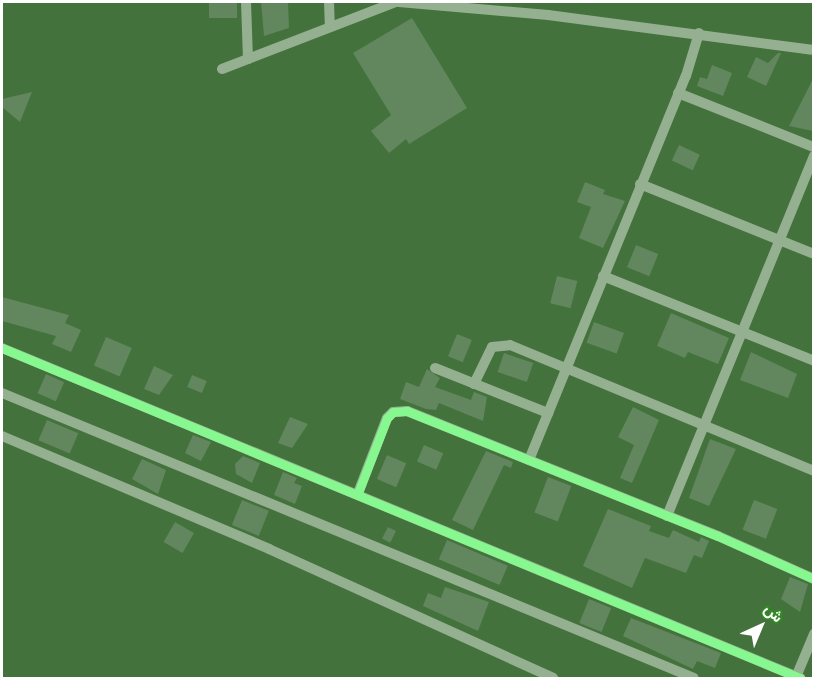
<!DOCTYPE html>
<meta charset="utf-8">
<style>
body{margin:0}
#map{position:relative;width:815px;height:680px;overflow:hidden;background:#43723c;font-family:Karla,Vazirmatn,sans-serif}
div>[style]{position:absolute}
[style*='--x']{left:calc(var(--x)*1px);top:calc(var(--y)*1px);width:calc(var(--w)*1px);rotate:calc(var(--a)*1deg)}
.building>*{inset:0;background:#62865d;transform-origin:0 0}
.minor>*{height:10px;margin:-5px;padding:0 5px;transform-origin:5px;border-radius:5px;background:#94b090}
.cycleway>*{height:9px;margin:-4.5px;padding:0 4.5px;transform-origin:4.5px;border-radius:4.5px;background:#87f88f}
span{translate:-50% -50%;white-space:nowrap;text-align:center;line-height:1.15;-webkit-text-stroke:6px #338925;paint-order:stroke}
.frame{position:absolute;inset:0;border:3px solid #fff;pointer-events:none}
.north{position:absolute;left:731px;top:596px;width:60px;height:60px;-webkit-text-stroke:4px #338925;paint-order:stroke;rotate:44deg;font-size:16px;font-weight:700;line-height:24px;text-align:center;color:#fff}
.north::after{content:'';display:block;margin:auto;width:21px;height:27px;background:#fff;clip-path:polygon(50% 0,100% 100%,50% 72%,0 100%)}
</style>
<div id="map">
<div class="building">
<i style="left:209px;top:2px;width:28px;height:16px"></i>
<i style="clip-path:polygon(261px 2px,288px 2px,289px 28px,264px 36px)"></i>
<i style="clip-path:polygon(412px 18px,467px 108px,409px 144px,406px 139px,389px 153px,371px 131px,391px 115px,353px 53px)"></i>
<i style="clip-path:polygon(778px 53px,781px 53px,766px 86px,747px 77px,756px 57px,768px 63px)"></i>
<i style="clip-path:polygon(712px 65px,732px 73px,723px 96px,697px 86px,700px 77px,707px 79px)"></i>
<i style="clip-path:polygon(813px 79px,813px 131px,789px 126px)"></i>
<i style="clip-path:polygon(32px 92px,20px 122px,2px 107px,2px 99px)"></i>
<i style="left:679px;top:145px;width:23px;height:17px;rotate:25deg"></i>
<i style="clip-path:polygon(585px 182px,605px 190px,603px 194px,625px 201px,603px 248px,579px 238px,591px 207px,577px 202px)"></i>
<i style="left:636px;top:245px;width:24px;height:24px;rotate:22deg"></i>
<i style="left:557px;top:276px;width:21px;height:28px;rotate:14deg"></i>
<i style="clip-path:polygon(2px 297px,69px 315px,65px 323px,81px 330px,71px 352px,52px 344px,56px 336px,2px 321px)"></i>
<i style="clip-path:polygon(671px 313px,729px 338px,718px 364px,688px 352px,685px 358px,657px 346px)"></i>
<i style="left:594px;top:322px;width:32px;height:22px;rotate:20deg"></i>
<i style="left:457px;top:334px;width:16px;height:24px;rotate:22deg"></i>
<i style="left:106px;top:337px;width:28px;height:31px;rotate:23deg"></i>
<i style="clip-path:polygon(751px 352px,797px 374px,788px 398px,740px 380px)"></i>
<i style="left:504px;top:353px;width:31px;height:20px;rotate:19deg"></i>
<i style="clip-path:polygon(154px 366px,173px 375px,159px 395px,144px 389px)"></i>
<i style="clip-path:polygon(427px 369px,440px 378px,435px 387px,471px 400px,474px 392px,487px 397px,483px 421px,439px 403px,436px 410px,426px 409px,400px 399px,406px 382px,419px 387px)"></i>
<i style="left:46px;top:374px;width:20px;height:21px;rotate:24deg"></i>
<i style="left:192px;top:375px;width:16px;height:13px;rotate:22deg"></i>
<i style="clip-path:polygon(633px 407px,659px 420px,632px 483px,620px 478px,634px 445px,618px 437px)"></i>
<i style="clip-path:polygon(290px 417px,308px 424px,292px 448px,278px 443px)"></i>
<i style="left:47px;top:420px;width:34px;height:22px;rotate:23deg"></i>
<i style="clip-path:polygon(193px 435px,211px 442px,201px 461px,185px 453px)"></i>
<i style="clip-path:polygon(710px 439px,736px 449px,709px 506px,689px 498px)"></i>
<i style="left:424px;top:445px;width:21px;height:18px;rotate:23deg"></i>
<i style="clip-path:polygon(486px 451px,513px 462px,511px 468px,504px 465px,473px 530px,452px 520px)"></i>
<i style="left:387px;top:455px;width:21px;height:26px;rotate:23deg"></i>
<i style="clip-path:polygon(243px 456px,260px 463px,252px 483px,236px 474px,235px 464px)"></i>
<i style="clip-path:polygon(142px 459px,166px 470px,158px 494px,132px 479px)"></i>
<i style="clip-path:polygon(283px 472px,297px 478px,294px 483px,302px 486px,295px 504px,274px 495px)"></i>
<i style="left:548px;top:477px;width:25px;height:38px;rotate:21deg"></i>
<i style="left:242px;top:500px;width:29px;height:27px;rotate:22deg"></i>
<i style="left:754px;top:500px;width:25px;height:32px;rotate:21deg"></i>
<i style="clip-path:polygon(608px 509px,651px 526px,649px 531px,669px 538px,673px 530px,699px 542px,701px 537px,709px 541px,702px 558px,694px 555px,686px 573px,645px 558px,632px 588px,583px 566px)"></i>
<i style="left:175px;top:522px;width:22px;height:23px;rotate:30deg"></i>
<i style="left:388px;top:527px;width:9px;height:13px;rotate:27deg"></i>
<i style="left:447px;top:540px;width:66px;height:21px;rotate:23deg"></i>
<i style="clip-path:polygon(790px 577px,808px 584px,800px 612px,781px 599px)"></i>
<i style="clip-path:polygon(445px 587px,489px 602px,478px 631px,423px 606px,428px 593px,441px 598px)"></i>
<i style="left:589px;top:599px;width:24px;height:26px;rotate:22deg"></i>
<i style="clip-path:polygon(631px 618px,721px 653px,715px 668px,697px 661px,693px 669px,623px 636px)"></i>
</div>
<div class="minor">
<i style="--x:246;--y:2;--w:57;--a:88"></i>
<i style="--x:329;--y:2;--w:25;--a:88"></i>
<i style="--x:399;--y:2;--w:150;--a:5"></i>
<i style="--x:548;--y:15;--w:268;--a:7.5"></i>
<i style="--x:222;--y:69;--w:186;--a:-21.1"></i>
<i style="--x:678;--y:93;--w:146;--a:21.7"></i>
<i style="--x:640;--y:184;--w:188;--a:21.9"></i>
<i style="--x:603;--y:276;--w:227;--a:21.9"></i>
<i style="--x:2;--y:348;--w:864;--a:22.47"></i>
<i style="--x:435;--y:368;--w:122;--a:21.7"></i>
<i style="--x:474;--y:384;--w:41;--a:-64.1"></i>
<i style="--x:492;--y:347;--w:18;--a:-6"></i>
<i style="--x:510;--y:345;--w:329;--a:22.5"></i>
<i style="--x:2;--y:393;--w:748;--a:22.38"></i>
<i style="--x:2;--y:436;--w:290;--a:22.9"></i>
<i style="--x:269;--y:549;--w:312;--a:24.4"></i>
<i style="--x:529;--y:460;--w:415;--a:-67.8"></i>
<i style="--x:686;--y:76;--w:45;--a:-73.2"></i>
<i style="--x:358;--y:493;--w:80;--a:-68.9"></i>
<i style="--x:387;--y:418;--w:8;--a:-45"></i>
<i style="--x:393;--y:412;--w:14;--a:-4"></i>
<i style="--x:407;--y:411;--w:335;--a:21.9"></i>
<i style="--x:718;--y:536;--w:105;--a:24.1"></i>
<i style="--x:667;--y:516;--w:389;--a:-67.8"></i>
<i style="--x:796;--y:677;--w:47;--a:-67.3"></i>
</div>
<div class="cycleway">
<i style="--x:2;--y:348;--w:864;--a:22.47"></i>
<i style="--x:358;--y:493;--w:80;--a:-68.9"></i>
<i style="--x:387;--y:418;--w:8;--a:-45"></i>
<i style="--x:393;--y:412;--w:14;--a:-4"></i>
<i style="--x:407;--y:411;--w:335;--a:21.9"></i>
<i style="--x:718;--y:536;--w:105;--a:24.1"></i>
</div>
<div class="frame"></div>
<div class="north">ش</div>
</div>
